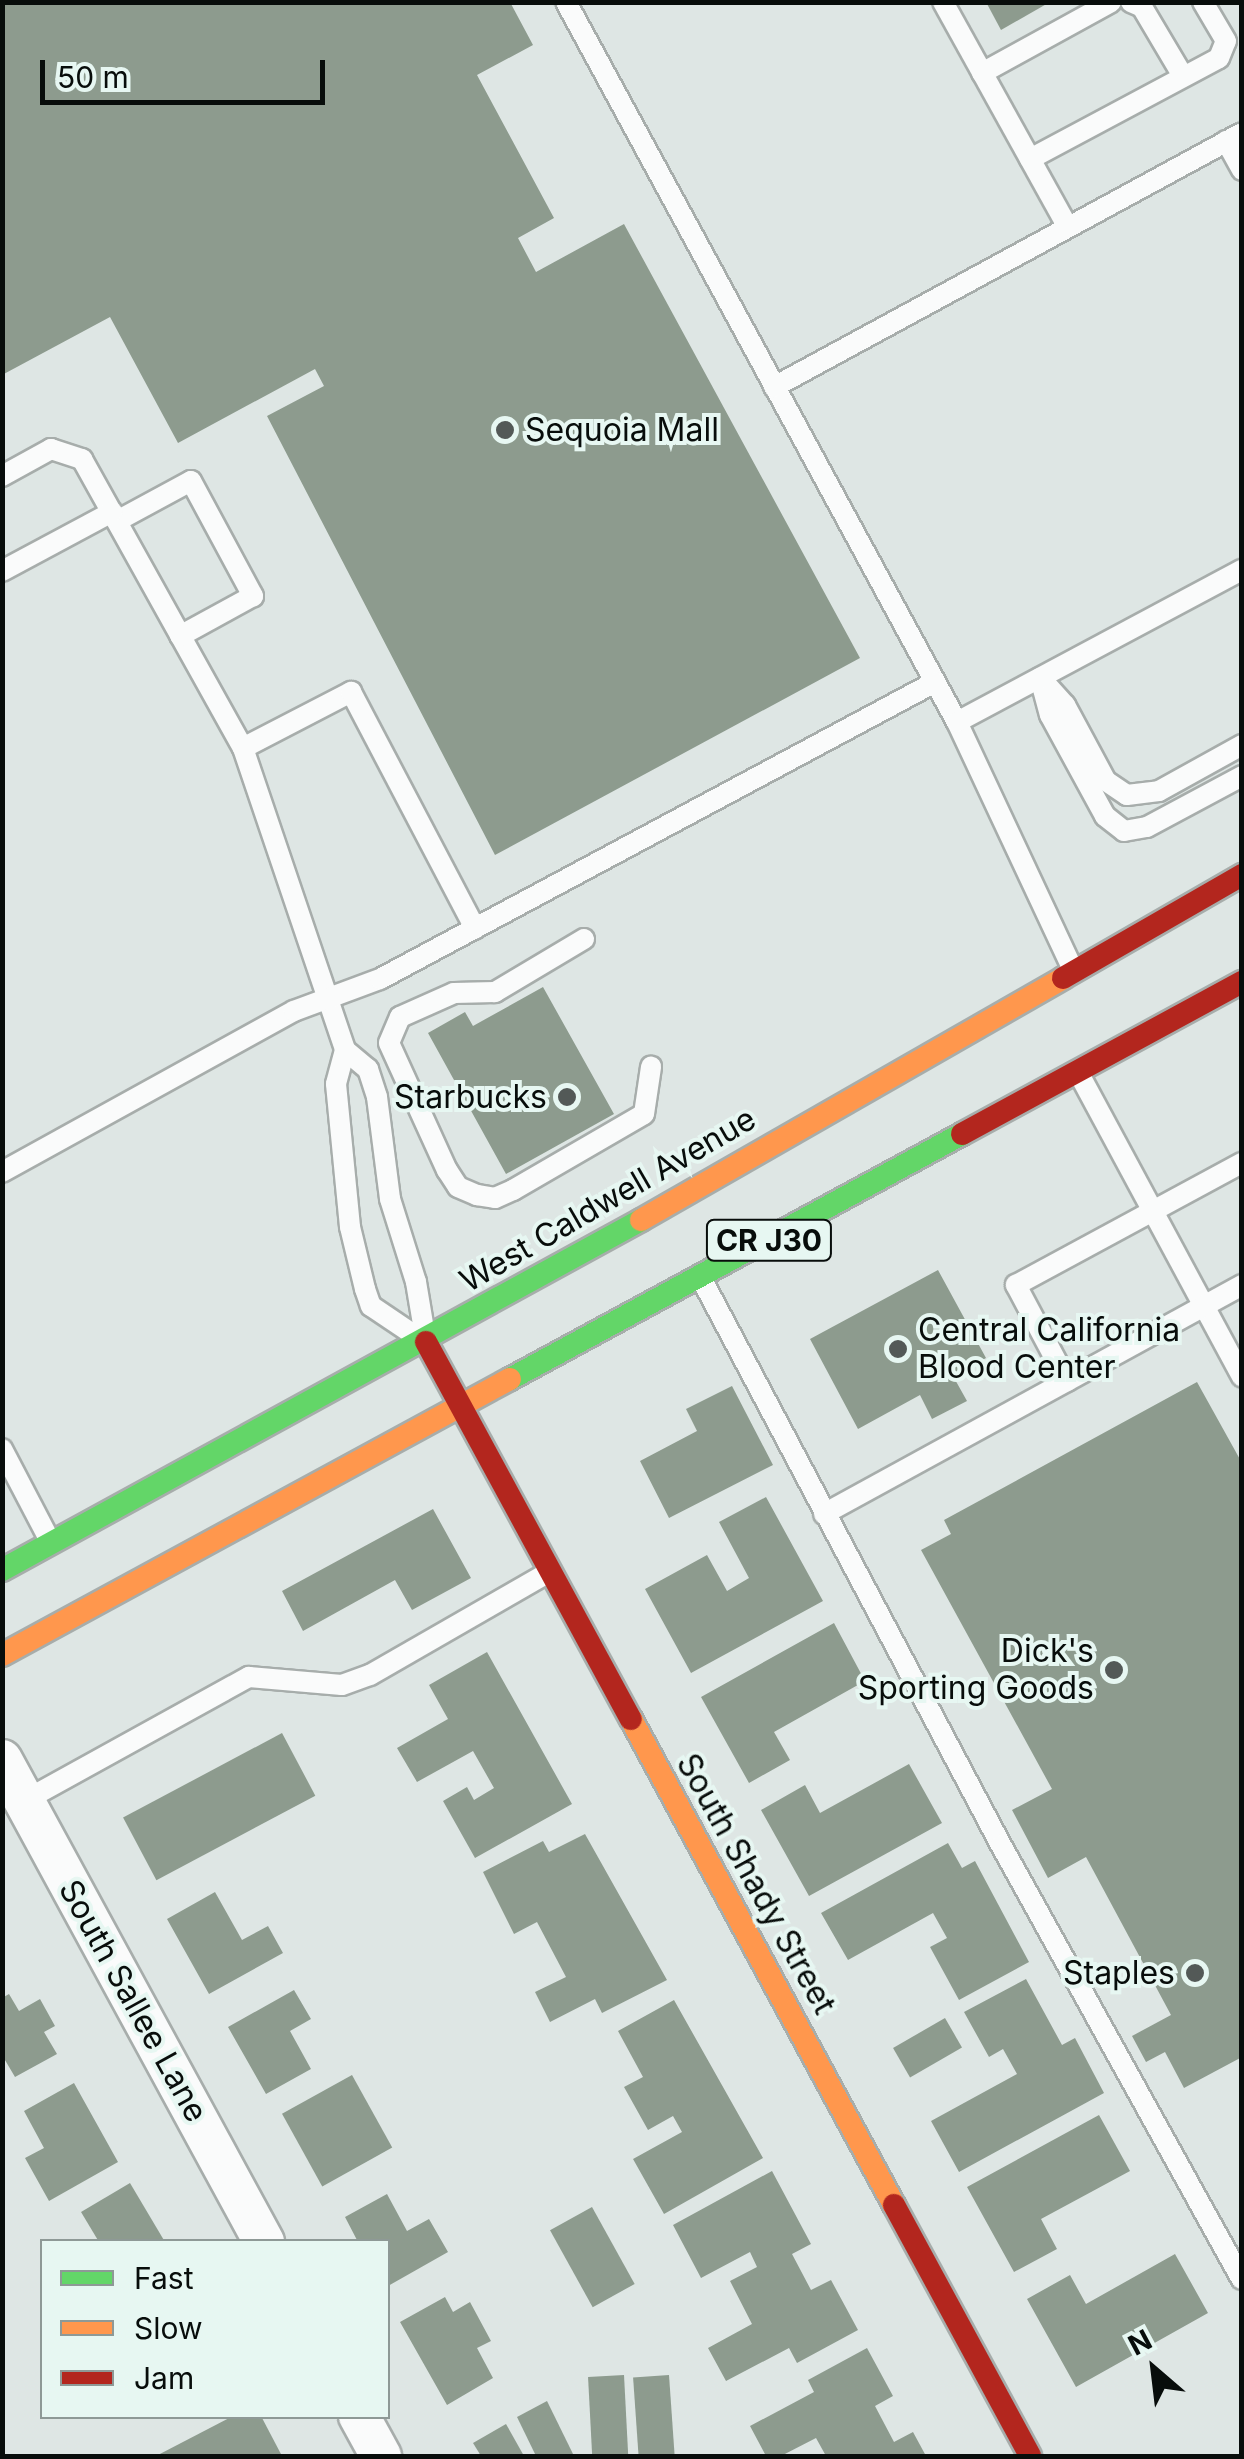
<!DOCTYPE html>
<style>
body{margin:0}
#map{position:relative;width:1244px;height:2459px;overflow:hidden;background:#dee6e4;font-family:Inter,sans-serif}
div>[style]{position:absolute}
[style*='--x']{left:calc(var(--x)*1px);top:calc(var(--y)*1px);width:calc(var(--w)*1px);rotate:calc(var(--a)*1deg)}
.building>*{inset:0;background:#8d9b8e;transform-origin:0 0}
.roads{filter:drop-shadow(2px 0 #a7adab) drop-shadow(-2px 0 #a7adab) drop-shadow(0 2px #a7adab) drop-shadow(0 -2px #a7adab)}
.lane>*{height:20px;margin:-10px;padding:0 10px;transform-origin:10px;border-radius:10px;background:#fafbfb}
.street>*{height:40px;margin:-20px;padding:0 20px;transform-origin:20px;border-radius:20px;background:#fafbfb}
.fast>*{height:22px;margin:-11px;padding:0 11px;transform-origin:11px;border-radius:11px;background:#63d668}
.slow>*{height:22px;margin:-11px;padding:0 11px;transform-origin:11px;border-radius:11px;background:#ff974d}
.jam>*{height:22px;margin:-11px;padding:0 11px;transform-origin:11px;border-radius:11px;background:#b3261e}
.dots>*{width:28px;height:28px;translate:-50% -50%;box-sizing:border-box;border:5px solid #e7f7f2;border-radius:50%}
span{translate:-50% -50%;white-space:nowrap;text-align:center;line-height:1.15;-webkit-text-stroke:8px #e7f7f2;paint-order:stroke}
.shield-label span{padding:2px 8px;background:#e7f7f2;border:2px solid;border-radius:8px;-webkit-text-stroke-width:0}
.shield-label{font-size:30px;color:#080d0b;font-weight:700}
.poi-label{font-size:32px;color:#080d0b}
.left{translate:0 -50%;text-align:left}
.right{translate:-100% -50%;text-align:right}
.street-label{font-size:32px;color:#080d0b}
.frame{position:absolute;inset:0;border:5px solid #080d0b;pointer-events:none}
.legend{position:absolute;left:40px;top:2239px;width:350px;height:180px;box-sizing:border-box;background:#e7f7f2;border:2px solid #8e9996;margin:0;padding:12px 18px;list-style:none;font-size:30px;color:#080d0b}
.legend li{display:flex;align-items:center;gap:20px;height:50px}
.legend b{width:50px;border:2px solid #8e9996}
.north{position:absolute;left:1104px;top:2319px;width:100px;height:100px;-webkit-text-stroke:8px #e7f7f2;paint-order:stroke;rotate:332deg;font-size:28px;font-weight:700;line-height:40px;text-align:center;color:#080d0b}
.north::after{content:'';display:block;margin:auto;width:35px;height:45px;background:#080d0b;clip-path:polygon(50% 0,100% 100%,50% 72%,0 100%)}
.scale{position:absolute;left:40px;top:60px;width:285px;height:45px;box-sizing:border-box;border:5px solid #080d0b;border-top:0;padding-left:12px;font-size:30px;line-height:35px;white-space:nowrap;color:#080d0b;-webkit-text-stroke:8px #e7f7f2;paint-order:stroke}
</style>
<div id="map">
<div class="building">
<i style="clip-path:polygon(2px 2px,510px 2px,533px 45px,477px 75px,554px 218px,518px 238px,536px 272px,624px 224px,860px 658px,495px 855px,267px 416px,324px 386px,315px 369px,178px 443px,110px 317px,2px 375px)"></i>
<i style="clip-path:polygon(986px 2px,1050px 2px,1001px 30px)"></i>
<i style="clip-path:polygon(543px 987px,614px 1114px,506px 1174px,428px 1033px,465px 1012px,473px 1026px)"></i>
<i style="clip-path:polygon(938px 1270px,986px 1358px,953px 1376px,967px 1401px,932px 1419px,920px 1395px,858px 1429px,810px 1339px)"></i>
<i style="clip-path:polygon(1197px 1382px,1242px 1463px,1242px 2057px,1184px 2088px,1165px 2052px,1146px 2062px,1132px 2036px,1171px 2015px,1086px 1857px,1048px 1878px,1012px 1810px,1052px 1789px,921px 1550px,951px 1534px,944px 1520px)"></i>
<i style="clip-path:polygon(732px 1386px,773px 1465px,669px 1518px,640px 1461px,697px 1431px,686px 1409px)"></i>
<i style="clip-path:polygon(766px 1497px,823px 1601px,691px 1673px,645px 1589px,707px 1555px,727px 1591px,749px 1578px,719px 1522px)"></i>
<i style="clip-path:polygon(433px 1509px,471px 1578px,412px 1610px,395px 1580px,303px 1631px,282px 1591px)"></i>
<i style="clip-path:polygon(834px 1623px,865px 1681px,774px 1732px,790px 1760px,749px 1783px,701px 1697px)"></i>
<i style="clip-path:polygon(487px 1652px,572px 1804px,475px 1858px,443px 1801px,467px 1787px,474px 1800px,494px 1788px,473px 1751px,417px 1782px,397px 1748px,448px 1719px,429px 1685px)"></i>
<i style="left:282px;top:1733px;width:71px;height:180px;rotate:62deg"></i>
<i style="clip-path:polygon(909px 1764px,942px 1823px,809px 1896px,761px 1810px,805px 1785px,820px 1813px)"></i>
<i style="clip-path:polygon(585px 1834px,667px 1980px,602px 2013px,595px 1999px,550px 2022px,535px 1992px,566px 1977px,537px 1922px,514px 1934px,483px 1872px,543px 1841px,549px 1852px)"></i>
<i style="clip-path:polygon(948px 1843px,962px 1868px,975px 1861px,1029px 1962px,959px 2000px,930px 1947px,947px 1938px,933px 1913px,848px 1960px,821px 1913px)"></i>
<i style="clip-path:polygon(215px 1892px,242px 1940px,268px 1926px,283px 1953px,209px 1994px,167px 1919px)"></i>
<i style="clip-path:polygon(1026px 1979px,1062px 2045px,1075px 2038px,1104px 2093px,959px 2172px,931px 2121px,1017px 2074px,1003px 2049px,989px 2057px,964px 2012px)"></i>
<i style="clip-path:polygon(294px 1990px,311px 2019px,290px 2031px,311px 2069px,266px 2094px,228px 2027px)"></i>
<i style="clip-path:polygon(9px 1994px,19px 2011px,40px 1999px,55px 2026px,44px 2032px,57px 2054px,15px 2077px,2px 2055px,2px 1998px)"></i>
<i style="clip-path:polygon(674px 2000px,763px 2158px,664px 2214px,633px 2159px,682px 2132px,673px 2116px,648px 2130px,624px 2087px,643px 2077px,618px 2031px)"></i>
<i style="left:945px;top:2018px;width:34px;height:60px;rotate:60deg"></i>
<i style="left:352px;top:2075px;width:83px;height:80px;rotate:61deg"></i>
<i style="clip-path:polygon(74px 2083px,118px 2162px,49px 2201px,25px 2158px,44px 2148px,24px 2111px)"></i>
<i style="clip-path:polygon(1099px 2115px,1130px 2171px,1041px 2219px,1057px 2249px,1014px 2272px,967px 2187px)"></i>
<i style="clip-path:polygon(772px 2171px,811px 2244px,792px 2254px,811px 2290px,831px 2280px,858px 2330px,797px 2363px,789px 2348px,726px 2381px,708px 2348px,752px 2324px,730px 2281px,757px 2267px,750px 2252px,701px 2278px,673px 2225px)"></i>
<i style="clip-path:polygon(130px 2183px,165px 2242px,99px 2242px,81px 2212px)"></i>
<i style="clip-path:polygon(387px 2194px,407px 2231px,429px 2219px,448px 2252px,388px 2286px,388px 2242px,358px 2242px,345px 2217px)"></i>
<i style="left:592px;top:2207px;width:88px;height:48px;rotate:61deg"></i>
<i style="clip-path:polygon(1175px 2254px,1208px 2313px,1076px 2387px,1027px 2299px,1070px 2275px,1086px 2304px)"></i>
<i style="clip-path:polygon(445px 2297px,453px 2312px,470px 2302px,491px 2341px,477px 2348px,493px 2378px,447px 2405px,400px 2322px)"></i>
<i style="clip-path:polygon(867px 2348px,893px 2396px,875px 2406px,894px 2442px,913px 2432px,926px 2456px,826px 2456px,816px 2438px,781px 2456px,766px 2456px,750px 2426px,814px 2392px,808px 2380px)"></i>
<i style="left:624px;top:2375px;width:81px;height:36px;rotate:87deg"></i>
<i style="left:669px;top:2375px;width:81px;height:36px;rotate:86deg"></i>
<i style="clip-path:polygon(547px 2401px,574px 2456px,536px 2456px,517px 2417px)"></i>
<i style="clip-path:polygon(233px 2416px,261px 2416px,282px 2456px,156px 2456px)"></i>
<i style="clip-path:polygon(506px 2424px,524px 2456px,481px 2456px,473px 2443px)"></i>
</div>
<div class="roads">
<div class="lane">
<i style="--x:566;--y:2;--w:819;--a:61.5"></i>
<i style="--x:957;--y:722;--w:271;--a:64.9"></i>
<i style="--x:943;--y:2;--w:256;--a:61"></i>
<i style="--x:1131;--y:2;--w:12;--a:24"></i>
<i style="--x:1142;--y:7;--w:80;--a:59.3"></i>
<i style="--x:982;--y:73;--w:147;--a:-28.8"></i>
<i style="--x:1226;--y:141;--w:33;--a:61"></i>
<i style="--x:1030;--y:159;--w:214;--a:-28.1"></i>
<i style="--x:1219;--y:58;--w:18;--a:-68"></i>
<i style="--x:1226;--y:41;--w:45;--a:-120.5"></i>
<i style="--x:774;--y:387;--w:532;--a:-28.49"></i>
<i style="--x:2;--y:476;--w:56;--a:-28.9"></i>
<i style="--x:51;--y:449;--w:33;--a:18"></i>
<i style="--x:82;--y:459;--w:331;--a:60.9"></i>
<i style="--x:243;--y:748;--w:319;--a:71.3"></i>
<i style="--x:345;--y:1050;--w:35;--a:105"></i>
<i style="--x:336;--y:1084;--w:144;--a:84.4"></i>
<i style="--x:350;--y:1227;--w:64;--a:76.4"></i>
<i style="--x:365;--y:1289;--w:18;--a:71"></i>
<i style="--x:371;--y:1306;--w:59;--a:34"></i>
<i style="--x:117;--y:521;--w:84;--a:-28.4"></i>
<i style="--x:191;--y:481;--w:131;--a:61.7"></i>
<i style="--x:253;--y:596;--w:83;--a:151.3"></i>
<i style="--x:2;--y:571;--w:125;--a:-28.2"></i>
<i style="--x:1040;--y:678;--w:38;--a:75"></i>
<i style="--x:1050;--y:715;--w:115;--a:61.4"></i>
<i style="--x:1105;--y:816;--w:24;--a:38"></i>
<i style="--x:1124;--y:831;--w:23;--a:-10"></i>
<i style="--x:1147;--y:827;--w:108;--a:-28.2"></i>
<i style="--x:1045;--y:683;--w:30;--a:48"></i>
<i style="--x:1065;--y:705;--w:86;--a:61.7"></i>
<i style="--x:1106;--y:781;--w:25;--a:34"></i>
<i style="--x:1127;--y:795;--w:32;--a:-7"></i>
<i style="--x:1159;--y:791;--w:95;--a:-29"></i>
<i style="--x:957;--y:722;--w:323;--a:-28.1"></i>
<i style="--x:243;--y:748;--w:122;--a:-27.4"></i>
<i style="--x:351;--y:692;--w:267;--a:62.3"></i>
<i style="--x:584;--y:939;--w:104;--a:149.2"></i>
<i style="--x:495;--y:992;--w:41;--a:178.6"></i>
<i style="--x:454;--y:993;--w:59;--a:156"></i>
<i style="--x:400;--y:1017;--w:28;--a:113"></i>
<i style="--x:389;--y:1043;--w:140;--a:65.5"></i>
<i style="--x:447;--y:1170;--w:20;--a:57"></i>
<i style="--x:458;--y:1187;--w:21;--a:23"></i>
<i style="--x:477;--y:1195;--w:18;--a:9"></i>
<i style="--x:495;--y:1198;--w:20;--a:-24"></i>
<i style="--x:513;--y:1190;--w:151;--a:-30.1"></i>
<i style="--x:644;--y:1114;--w:48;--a:-81.5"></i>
<i style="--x:345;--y:1050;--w:30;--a:40"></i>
<i style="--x:368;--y:1069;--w:29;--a:72"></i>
<i style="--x:377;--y:1097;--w:103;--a:82.7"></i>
<i style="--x:390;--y:1199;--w:87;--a:72.6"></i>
<i style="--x:416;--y:1282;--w:55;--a:80.5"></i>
<i style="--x:1078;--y:1072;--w:346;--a:61.7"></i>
<i style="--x:2;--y:1172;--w:333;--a:-28.9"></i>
<i style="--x:294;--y:1011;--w:92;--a:-20.4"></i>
<i style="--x:380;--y:979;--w:629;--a:-28.15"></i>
<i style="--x:701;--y:1278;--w:641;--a:62.12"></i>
<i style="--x:1001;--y:1845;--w:496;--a:61"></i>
<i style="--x:1067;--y:1381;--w:109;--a:-118"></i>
<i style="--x:1016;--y:1285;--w:257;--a:-28.4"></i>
<i style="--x:2;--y:1449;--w:104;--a:62.4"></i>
<i style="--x:824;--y:1514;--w:477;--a:-28.7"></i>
<i style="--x:24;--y:1801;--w:257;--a:-28.9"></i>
<i style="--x:249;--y:1677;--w:93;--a:4.9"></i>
<i style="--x:342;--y:1685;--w:30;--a:-20"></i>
<i style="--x:370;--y:1675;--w:207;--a:-29.9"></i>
</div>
<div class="street">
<i style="--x:2;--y:1760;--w:549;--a:61.47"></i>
<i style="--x:359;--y:2416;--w:46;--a:61.2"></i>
</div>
<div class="fast">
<i style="--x:510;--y:1379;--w:514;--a:-28.46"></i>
<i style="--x:2;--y:1570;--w:729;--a:-28.71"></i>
</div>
<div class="slow">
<i style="--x:641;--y:1220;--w:486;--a:-29.8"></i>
<i style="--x:2;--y:1655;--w:578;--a:-28.52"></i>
<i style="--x:631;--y:1719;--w:553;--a:61.58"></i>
</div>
<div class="jam">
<i style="--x:1063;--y:978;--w:207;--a:-29.9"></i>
<i style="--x:962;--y:1134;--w:319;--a:-28.5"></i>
<i style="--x:426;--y:1342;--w:429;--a:61.5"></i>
<i style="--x:894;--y:2205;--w:285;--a:61.5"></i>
</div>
</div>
<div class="dots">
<i style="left:505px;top:430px;background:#535957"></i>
<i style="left:567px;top:1097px;background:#535957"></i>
<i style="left:898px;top:1349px;background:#535957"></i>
<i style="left:1114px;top:1670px;background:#535957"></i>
<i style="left:1195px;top:1973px;background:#535957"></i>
</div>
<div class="shield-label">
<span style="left:769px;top:1240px">CR J30</span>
</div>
<div class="poi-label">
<span class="left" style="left:525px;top:430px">Sequoia Mall</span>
<span class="right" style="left:547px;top:1097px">Starbucks</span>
<span class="left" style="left:918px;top:1349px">Central California<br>Blood Center</span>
<span class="right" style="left:1094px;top:1670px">Dick's<br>Sporting Goods</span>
<span class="right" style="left:1175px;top:1973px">Staples</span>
</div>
<div class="street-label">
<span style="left:608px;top:1200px;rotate:-30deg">West Caldwell Avenue</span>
<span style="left:756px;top:1884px;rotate:61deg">South Shady Street</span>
<span style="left:133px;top:2001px;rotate:61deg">South Sallee Lane</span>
</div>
<div class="frame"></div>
<ul class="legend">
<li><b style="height:12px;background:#63d668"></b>Fast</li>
<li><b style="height:12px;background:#ff974d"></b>Slow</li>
<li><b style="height:12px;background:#b3261e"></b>Jam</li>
</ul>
<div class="north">N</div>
<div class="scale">50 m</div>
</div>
